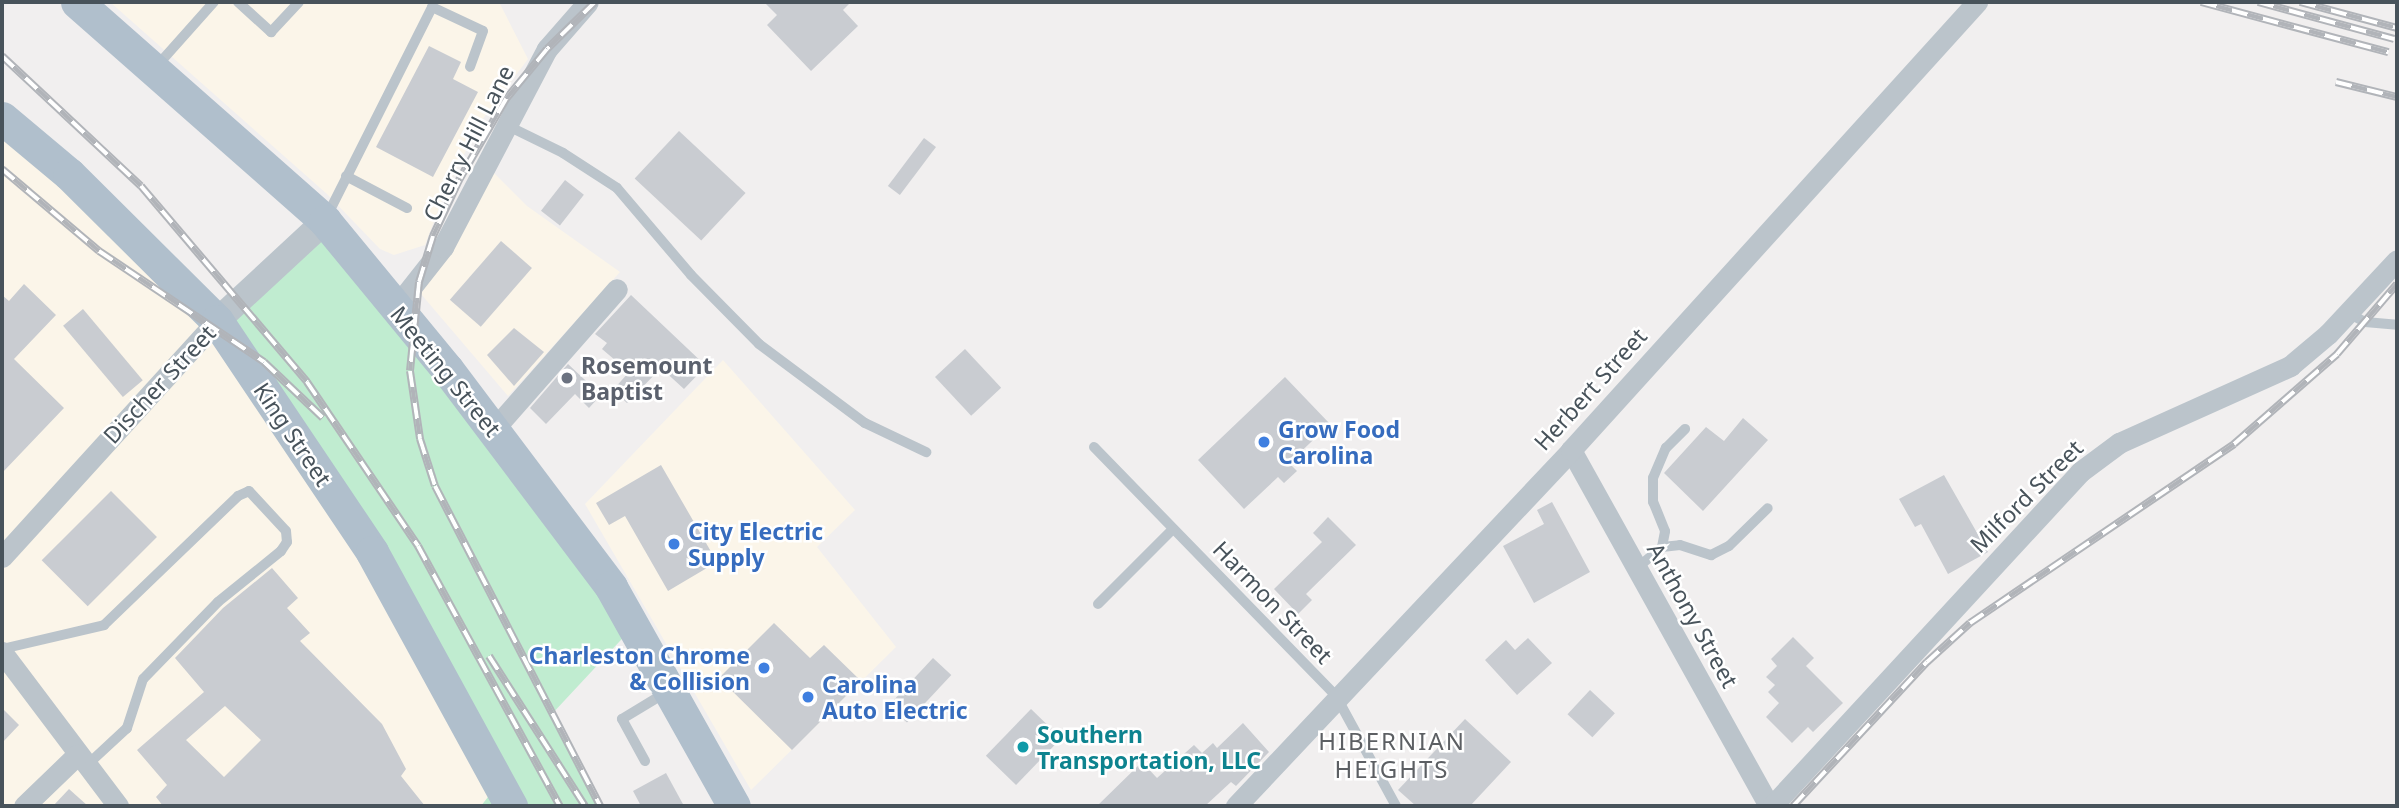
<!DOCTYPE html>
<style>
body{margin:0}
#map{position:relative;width:2399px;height:808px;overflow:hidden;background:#f1efef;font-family:"Noto Sans",sans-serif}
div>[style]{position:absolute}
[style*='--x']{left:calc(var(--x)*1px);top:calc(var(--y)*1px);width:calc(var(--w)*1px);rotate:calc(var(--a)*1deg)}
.commercial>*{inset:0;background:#fbf5e9}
.green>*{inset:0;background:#c0ecd0}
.building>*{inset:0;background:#c9ccd1;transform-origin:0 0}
.service>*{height:10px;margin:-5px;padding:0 5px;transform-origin:5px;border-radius:5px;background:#bbc4cb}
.minor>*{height:21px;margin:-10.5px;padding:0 10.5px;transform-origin:10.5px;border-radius:10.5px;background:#bbc4cb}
.tertiary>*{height:26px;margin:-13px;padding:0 13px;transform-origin:13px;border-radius:13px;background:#bbc4cb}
.primary>*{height:33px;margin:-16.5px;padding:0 16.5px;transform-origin:16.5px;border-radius:16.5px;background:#b0bfcc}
.rail>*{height:8px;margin-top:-4px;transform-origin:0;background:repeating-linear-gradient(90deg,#fff 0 16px,#b1b4b9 0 32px);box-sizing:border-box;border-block:2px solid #b1b4b9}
.dots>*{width:19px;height:19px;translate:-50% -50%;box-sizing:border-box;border:4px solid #fff;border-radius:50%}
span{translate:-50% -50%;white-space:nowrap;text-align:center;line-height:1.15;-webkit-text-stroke:5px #fff;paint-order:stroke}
.street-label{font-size:23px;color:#48535b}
.worship-label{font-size:23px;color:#5b616d;font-weight:700}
.left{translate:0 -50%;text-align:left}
.shop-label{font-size:23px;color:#366cbe;font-weight:700}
.right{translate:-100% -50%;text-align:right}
.culture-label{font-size:23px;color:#0d838f;font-weight:700}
.neighbourhood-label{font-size:24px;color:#5c5f63;letter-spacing:2px}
.frame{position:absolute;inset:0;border:4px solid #48535b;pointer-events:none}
</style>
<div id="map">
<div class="commercial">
<i style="clip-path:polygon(110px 2px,499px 2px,528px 59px,482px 120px,447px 187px,425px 245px,394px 255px,380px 249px,327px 194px)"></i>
<i style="clip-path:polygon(2px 118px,226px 334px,499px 784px,481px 806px,2px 806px)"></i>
<i style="clip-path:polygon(488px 167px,527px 206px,620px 272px,508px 396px,415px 287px)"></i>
<i style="clip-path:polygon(723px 360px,855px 510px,817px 547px,896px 647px,751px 790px,585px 504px)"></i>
</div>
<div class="green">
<i style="clip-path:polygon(325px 221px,633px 627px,551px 715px,600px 806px,481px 806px,498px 784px,217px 321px)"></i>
</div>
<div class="building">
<i style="clip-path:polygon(764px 2px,851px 2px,843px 10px,858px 26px,811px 71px,767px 25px,777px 15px)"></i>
<i style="clip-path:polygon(429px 46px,461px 62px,453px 79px,478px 92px,433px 177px,376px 147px)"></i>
<i style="left:679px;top:131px;width:91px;height:65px;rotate:43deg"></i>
<i style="left:924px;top:138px;width:15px;height:60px;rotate:37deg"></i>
<i style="left:565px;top:180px;width:24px;height:39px;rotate:38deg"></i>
<i style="left:501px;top:241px;width:41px;height:78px;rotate:41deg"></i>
<i style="clip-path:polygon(24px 284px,56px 315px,14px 359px,64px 408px,2px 473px,2px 295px,9px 301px)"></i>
<i style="clip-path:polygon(631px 295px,706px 366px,684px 389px,661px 368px,627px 403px,613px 390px,629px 372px,602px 349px,607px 343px,595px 334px)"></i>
<i style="left:83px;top:309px;width:93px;height:26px;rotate:50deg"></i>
<i style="clip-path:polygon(514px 328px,544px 352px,514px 386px,487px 355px)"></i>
<i style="left:965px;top:349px;width:53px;height:41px;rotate:47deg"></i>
<i style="clip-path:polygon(568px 364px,601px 395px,589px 408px,575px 394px,546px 424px,530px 408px)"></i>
<i style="clip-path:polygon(1285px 377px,1330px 424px,1289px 463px,1297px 471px,1284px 483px,1278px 477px,1244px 509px,1198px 460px)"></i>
<i style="clip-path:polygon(1743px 418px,1768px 440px,1703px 511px,1664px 473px,1706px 427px,1724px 441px)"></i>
<i style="clip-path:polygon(661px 465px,717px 562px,668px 591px,625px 516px,609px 525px,596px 503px)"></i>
<i style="clip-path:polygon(1944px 475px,1988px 552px,1948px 574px,1921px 524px,1915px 527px,1899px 499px)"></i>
<i style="left:111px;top:491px;width:65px;height:98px;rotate:45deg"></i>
<i style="clip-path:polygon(1552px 502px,1590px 572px,1534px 603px,1503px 546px,1544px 524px,1537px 510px)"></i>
<i style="clip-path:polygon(1328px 517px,1356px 545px,1306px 594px,1312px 600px,1298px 614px,1274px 589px,1322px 542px,1313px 533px)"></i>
<i style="clip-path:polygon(evenodd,272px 568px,298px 598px,287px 608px,310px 633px,300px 641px,382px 724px,406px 769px,401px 776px,425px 806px,163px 806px,156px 797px,167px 785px,137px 750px,204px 692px,175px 658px,223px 608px,272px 568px,225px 706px,261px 740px,224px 777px,186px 740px,225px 706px)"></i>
<i style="clip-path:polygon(774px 623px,810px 658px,824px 645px,861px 681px,792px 750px,719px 678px)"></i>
<i style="clip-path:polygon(1793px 637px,1814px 658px,1806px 666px,1843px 703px,1813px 732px,1808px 727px,1792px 743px,1766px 717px,1779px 703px,1768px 692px,1775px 685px,1766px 677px,1777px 666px,1771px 659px)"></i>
<i style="clip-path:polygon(1528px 638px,1552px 663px,1517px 695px,1485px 660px,1506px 640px,1515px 650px)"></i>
<i style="left:933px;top:658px;width:25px;height:65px;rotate:43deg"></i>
<i style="left:1590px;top:690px;width:34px;height:33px;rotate:43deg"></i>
<i style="clip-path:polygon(2px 708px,19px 725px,2px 743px)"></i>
<i style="left:1031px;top:709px;width:42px;height:65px;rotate:44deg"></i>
<i style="clip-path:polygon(1465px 719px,1511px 762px,1470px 806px,1416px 806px,1398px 790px)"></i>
<i style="clip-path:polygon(1243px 723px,1269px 752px,1236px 786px,1231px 782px,1205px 806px,1097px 806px,1142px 762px,1157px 778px,1194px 745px,1202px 753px,1213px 743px,1217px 748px)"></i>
<i style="clip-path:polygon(666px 773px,684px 806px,641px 806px,633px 791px)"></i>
<i style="clip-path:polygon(69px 789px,88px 806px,53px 806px)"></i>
</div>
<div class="service">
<i style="--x:238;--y:2;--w:45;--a:42.3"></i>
<i style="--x:271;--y:32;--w:41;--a:-47"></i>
<i style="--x:156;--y:67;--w:87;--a:-48.3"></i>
<i style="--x:508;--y:126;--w:61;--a:26.1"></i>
<i style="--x:563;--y:153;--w:64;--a:32.9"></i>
<i style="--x:617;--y:188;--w:114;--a:49.6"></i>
<i style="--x:691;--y:275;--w:97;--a:45.4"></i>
<i style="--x:759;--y:344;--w:132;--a:36.7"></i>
<i style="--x:865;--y:423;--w:68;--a:25.4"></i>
<i style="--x:346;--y:176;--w:69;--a:27.7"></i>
<i style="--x:326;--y:218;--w:236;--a:-63.3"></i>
<i style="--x:432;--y:7;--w:56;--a:25.2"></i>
<i style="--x:483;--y:31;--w:38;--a:110"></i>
<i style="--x:2348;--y:313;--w:19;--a:28"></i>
<i style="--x:2365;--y:322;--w:32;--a:5"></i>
<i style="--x:1094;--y:447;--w:347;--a:45.8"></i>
<i style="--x:1336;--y:696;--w:125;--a:61.4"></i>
<i style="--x:1662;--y:547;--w:18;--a:-6"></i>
<i style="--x:1680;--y:545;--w:33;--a:18"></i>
<i style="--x:1711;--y:555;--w:20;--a:-27"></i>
<i style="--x:1729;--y:546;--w:54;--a:-44.3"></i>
<i style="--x:1637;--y:568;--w:33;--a:-40"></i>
<i style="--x:1662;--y:547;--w:16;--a:-79"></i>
<i style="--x:1665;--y:531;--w:31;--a:-112"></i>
<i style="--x:1653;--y:502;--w:24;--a:-90"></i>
<i style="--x:1653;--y:478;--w:33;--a:-67"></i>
<i style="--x:1666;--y:448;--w:27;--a:-45"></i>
<i style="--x:1098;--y:604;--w:106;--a:-45"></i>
<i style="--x:2;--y:649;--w:105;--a:-13.2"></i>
<i style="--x:104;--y:625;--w:186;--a:-43.9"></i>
<i style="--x:238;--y:496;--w:12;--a:-24"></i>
<i style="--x:249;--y:491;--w:54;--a:47.2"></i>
<i style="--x:286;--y:531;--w:11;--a:85"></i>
<i style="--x:287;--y:542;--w:11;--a:124"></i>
<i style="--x:281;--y:551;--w:81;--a:141"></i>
<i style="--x:218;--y:602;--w:107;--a:134.2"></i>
<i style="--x:143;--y:679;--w:52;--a:108.1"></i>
<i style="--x:127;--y:728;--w:56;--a:137.2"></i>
<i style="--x:645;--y:761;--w:48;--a:-118.7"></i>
<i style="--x:622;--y:719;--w:50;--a:-31.2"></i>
</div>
<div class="minor">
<i style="--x:395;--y:308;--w:78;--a:-51.8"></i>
<i style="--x:443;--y:247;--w:224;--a:-62.3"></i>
<i style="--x:547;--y:49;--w:62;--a:-48.9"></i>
<i style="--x:494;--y:429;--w:186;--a:-48.7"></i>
<i style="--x:1571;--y:450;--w:407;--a:60.9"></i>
<i style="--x:2;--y:557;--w:319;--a:-47.7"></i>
<i style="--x:2;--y:652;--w:193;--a:53"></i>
<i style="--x:24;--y:806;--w:74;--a:-43.9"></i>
<i style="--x:1236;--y:806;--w:489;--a:-46.7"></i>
<i style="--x:1571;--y:450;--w:605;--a:-47.82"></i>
<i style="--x:1772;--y:806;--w:454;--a:-47.3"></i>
<i style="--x:2080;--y:472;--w:49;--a:-36.6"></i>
<i style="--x:2119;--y:443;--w:188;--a:-24.2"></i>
<i style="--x:2290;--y:366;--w:50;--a:-40.1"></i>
<i style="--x:2328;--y:334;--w:101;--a:-47"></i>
</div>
<div class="tertiary">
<i style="--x:217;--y:321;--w:147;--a:-42.8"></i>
</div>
<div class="primary">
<i style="--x:77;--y:2;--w:331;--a:41.4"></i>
<i style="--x:325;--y:221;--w:192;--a:50.5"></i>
<i style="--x:447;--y:369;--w:273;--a:53"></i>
<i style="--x:611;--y:587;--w:251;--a:60.7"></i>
<i style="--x:2;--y:118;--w:87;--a:39.9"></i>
<i style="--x:69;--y:174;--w:209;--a:44.8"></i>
<i style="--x:217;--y:321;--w:278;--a:56.1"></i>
<i style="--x:372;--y:552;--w:290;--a:61.3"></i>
</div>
<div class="rail">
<i style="--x:595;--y:2;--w:67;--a:135.6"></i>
<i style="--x:547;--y:49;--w:65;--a:129.4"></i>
<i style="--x:506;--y:99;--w:94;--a:120.1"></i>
<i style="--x:459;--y:180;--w:62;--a:114.9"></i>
<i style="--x:433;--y:236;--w:48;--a:106.9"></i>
<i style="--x:419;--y:282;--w:89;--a:95.8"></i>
<i style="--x:410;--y:371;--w:69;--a:81.6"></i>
<i style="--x:420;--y:439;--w:49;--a:72.3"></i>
<i style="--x:435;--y:486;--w:360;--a:62.7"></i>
<i style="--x:2201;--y:2;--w:194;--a:15"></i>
<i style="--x:2258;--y:2;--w:141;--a:15.2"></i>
<i style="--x:2300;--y:2;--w:100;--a:15"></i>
<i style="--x:2;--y:56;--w:190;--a:43.1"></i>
<i style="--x:141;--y:186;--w:257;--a:49.7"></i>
<i style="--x:307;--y:382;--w:198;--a:55.9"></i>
<i style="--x:418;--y:546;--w:296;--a:61.4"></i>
<i style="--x:2336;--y:82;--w:63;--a:13.8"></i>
<i style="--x:2;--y:169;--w:127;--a:40.2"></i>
<i style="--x:99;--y:251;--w:199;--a:33.9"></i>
<i style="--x:264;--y:362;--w:81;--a:43.5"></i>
<i style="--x:489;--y:656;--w:178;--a:57.4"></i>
<i style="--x:1793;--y:806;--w:197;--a:-47.1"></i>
<i style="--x:1927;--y:662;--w:58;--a:-42.2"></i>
<i style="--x:1970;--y:623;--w:319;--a:-34.1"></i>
<i style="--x:2234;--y:444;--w:137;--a:-41.1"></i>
<i style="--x:2337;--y:354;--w:92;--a:-49.4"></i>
</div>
<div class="dots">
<i style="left:567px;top:378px;background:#6b7280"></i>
<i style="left:1264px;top:442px;background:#3f7fe0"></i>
<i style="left:674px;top:544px;background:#3f7fe0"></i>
<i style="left:764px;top:668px;background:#3f7fe0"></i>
<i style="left:808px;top:697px;background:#3f7fe0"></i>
<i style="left:1023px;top:747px;background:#0f9aa8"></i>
</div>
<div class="street-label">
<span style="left:468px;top:143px;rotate:-63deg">Cherry Hill Lane</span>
<span style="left:446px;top:371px;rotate:51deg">Meeting Street</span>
<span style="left:159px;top:384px;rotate:-47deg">Discher Street</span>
<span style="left:1590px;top:389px;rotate:-48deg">Herbert Street</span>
<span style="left:293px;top:434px;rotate:56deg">King Street</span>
<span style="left:2026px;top:496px;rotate:-45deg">Milford Street</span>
<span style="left:1273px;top:602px;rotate:46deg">Harmon Street</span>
<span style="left:1693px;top:615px;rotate:61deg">Anthony Street</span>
</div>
<div class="worship-label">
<span class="left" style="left:581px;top:378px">Rosemount<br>Baptist</span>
</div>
<div class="shop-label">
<span class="left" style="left:1278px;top:442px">Grow Food<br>Carolina</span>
<span class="left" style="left:688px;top:544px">City Electric<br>Supply</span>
<span class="right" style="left:750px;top:668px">Charleston Chrome<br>&amp; Collision</span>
<span class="left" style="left:822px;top:697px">Carolina<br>Auto Electric</span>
</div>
<div class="culture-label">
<span class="left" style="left:1037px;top:747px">Southern<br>Transportation, LLC</span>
</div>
<div class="neighbourhood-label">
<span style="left:1392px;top:755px">HIBERNIAN<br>HEIGHTS</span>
</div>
<div class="frame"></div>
</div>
